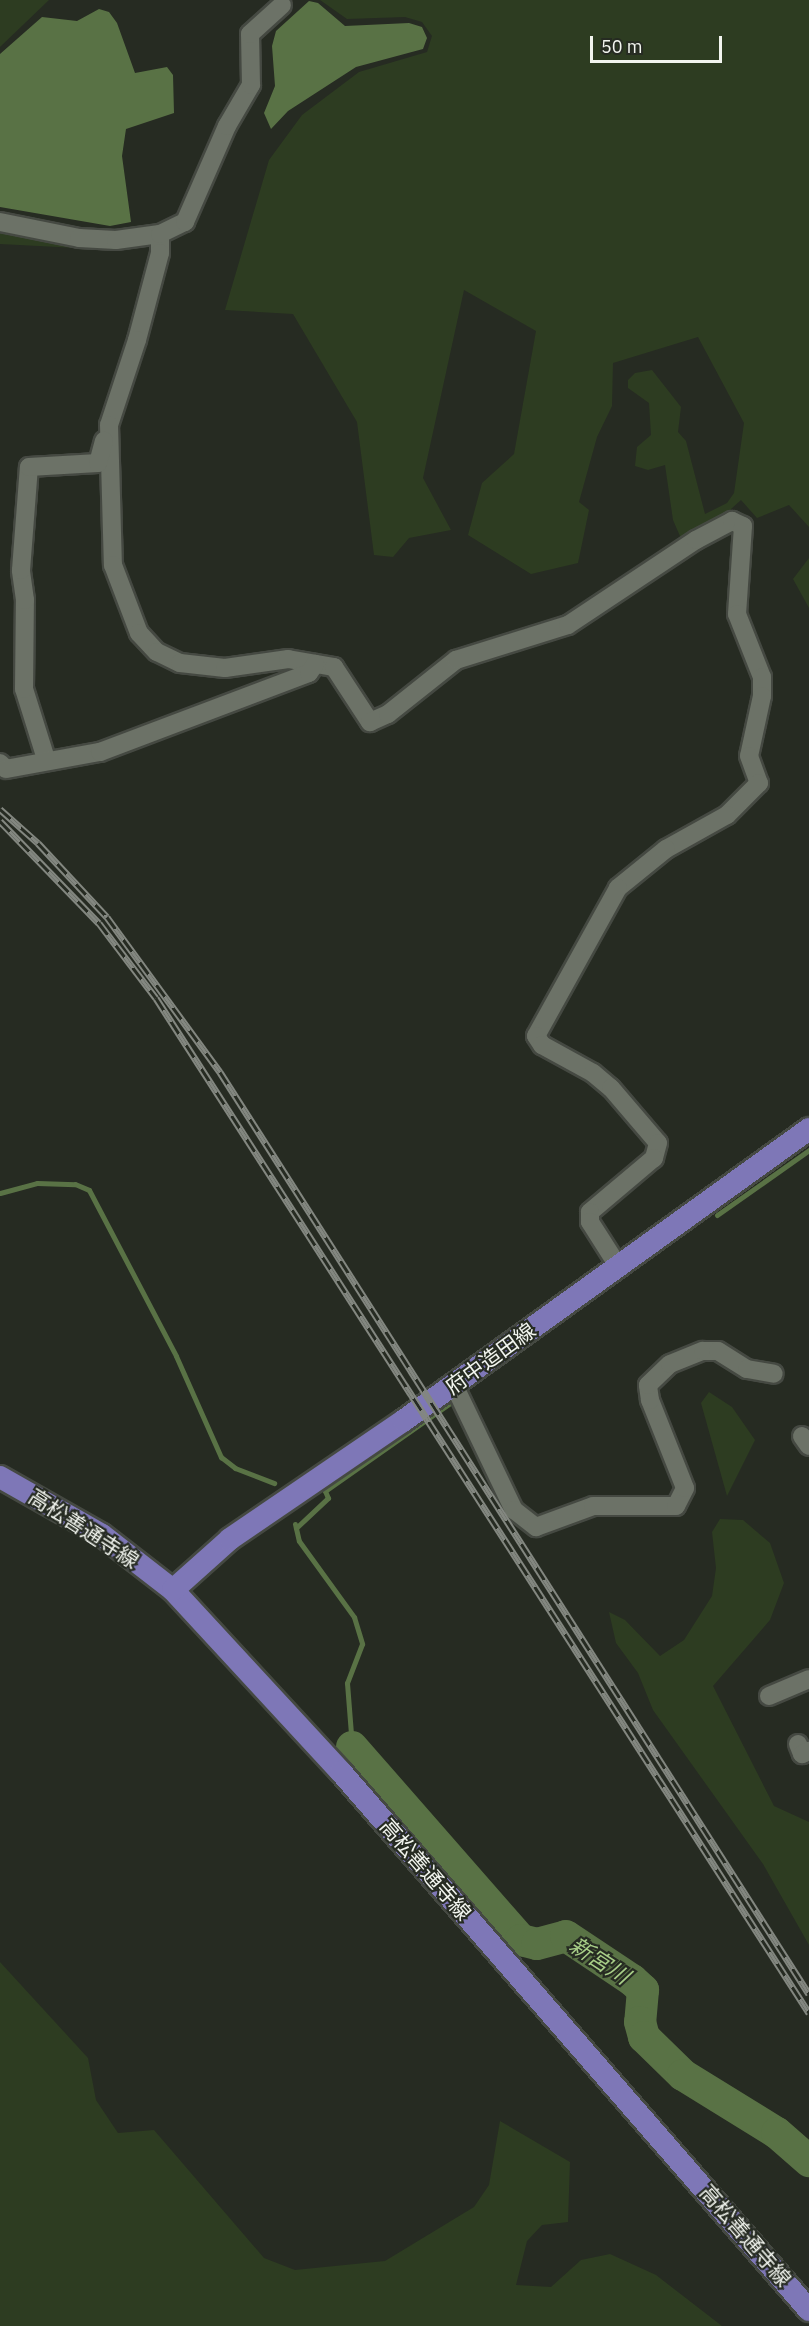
<!DOCTYPE html>
<meta charset="utf-8">
<style>
body{margin:0}
#map{position:relative;width:809px;height:2326px;overflow:hidden;background:#262b22;font-family:"IBM Plex Sans","Noto Sans JP",sans-serif}
div>[style]{position:absolute}
[style*='--x']{left:calc(var(--x)*1px);top:calc(var(--y)*1px);width:calc(var(--w)*1px);rotate:calc(var(--a)*1deg)}
.green>*{inset:0;background:#2d3c21}
.water>*{inset:0;background:#597245}
.stream>*{height:5px;margin:-2.5px;padding:0 2.5px;transform-origin:2.5px;border-radius:2.5px;background:#597245}
.river>*{height:32px;margin:-16px;padding:0 16px;transform-origin:16px;border-radius:16px;background:#597245}
.roads{filter:drop-shadow(2px 0 #454942) drop-shadow(-2px 0 #454942) drop-shadow(0 2px #454942) drop-shadow(0 -2px #454942)}
.minor>*{height:18px;margin:-9px;padding:0 9px;transform-origin:9px;border-radius:9px;background:#6c7267}
.major>*{height:22px;margin:-11px;padding:0 11px;transform-origin:11px;border-radius:11px;background:#7e77b7}
.rail>*{height:7px;margin-top:-3.5px;transform-origin:0;background:repeating-linear-gradient(90deg,#262b22 0 14px,#838780 0 28px);box-sizing:border-box;border-block:2px solid #838780}
span{translate:-50% -50%;white-space:nowrap;text-align:center;line-height:1.15;-webkit-text-stroke:4.5px #262b22;paint-order:stroke}
.street-label{font-size:21px;color:#f2f5ef}
.water-label{font-size:22px;color:#a7cd87;font-style:italic}
.scale{position:absolute;left:590px;top:36px;width:132px;height:27px;box-sizing:border-box;border:3px solid #f2f5ef;border-top:0;padding-left:8px;font-size:18px;line-height:21px;white-space:nowrap;color:#f2f5ef;-webkit-text-stroke:4px #262b22;paint-order:stroke}
</style>
<div id="map">
<div class="green">
<i style="clip-path:polygon(0 0,49px 0,0 47px)"></i>
<i style="clip-path:polygon(320px 0,809px 0,809px 527px,789px 505px,757px 518px,741px 500px,731px 509px,727px 518px,683px 543px,673px 520px,665px 465px,648px 470px,635px 466px,637px 447px,651px 435px,649px 403px,628px 388px,628px 380px,635px 373px,652px 370px,681px 407px,678px 432px,686px 441px,705px 514px,727px 503px,734px 493px,744px 423px,698px 337px,613px 363px,612px 406px,597px 437px,579px 502px,589px 510px,578px 563px,531px 574px,468px 535px,482px 483px,514px 454px,536px 331px,464px 290px,423px 478px,451px 530px,409px 538px,393px 557px,374px 555px,357px 422px,293px 314px,225px 310px,269px 160px,302px 115px,359px 72px,427px 52px,432px 36px,422px 22px,405px 17px,347px 19px)"></i>
<i style="clip-path:polygon(0 228px,131px 247px,116px 250px,0 244px)"></i>
<i style="clip-path:polygon(809px 558px,809px 608px,793px 579px)"></i>
<i style="clip-path:polygon(709px 1392px,732px 1407px,755px 1440px,727px 1496px,701px 1403px)"></i>
<i style="clip-path:polygon(720px 1519px,743px 1520px,770px 1543px,784px 1583px,770px 1620px,713px 1686px,774px 1806px,809px 1822px,809px 1945px,763px 1864px,653px 1710px,638px 1673px,616px 1643px,609px 1612px,625px 1620px,660px 1656px,684px 1640px,712px 1596px,716px 1568px,712px 1532px)"></i>
<i style="clip-path:polygon(0 1962px,88px 2058px,96px 2100px,118px 2133px,154px 2130px,264px 2258px,295px 2270px,385px 2261px,474px 2207px,489px 2185px,500px 2121px,570px 2162px,568px 2222px,542px 2225px,527px 2241px,516px 2285px,551px 2287px,581px 2260px,610px 2254px,656px 2275px,722px 2326px,0 2326px)"></i>
</div>
<div class="water">
<i style="clip-path:polygon(309px 1px,318px 3px,345px 26px,409px 23px,422px 27px,427px 38px,423px 49px,356px 67px,288px 111px,271px 129px,264px 113px,275px 86px,272px 46px,276px 31px)"></i>
<i style="clip-path:polygon(99px 9px,109px 12px,117px 23px,135px 73px,167px 67px,173px 75px,174px 113px,126px 129px,122px 156px,131px 222px,110px 226px,0 207px,0 54px,42px 17px,77px 21px)"></i>
</div>
<div class="stream">
<i style="--x:0;--y:1193;--w:38;--a:-15"></i>
<i style="--x:37;--y:1183;--w:38;--a:2"></i>
<i style="--x:75;--y:1184;--w:15;--a:23"></i>
<i style="--x:89;--y:1190;--w:187;--a:62.3"></i>
<i style="--x:176;--y:1356;--w:111;--a:66"></i>
<i style="--x:221;--y:1457;--w:18;--a:38"></i>
<i style="--x:235;--y:1468;--w:42;--a:21"></i>
<i style="--x:717;--y:1215;--w:113;--a:-35.2"></i>
<i style="--x:295;--y:1524;--w:17;--a:77"></i>
<i style="--x:299;--y:1541;--w:94;--a:54.1"></i>
<i style="--x:354;--y:1617;--w:28;--a:73"></i>
<i style="--x:362;--y:1644;--w:42;--a:111"></i>
<i style="--x:347;--y:1683;--w:64;--a:85.5"></i>
<i style="--x:296;--y:1528;--w:44;--a:-43.2"></i>
<i style="--x:328;--y:1498;--w:8;--a:-113"></i>
<i style="--x:325;--y:1491;--w:160;--a:-35.1"></i>
</div>
<div class="river">
<i style="--x:352;--y:1747;--w:257;--a:48.8"></i>
<i style="--x:521;--y:1940;--w:16;--a:14"></i>
<i style="--x:537;--y:1944;--w:30;--a:-15"></i>
<i style="--x:566;--y:1936;--w:79;--a:33.7"></i>
<i style="--x:632;--y:1980;--w:15;--a:42"></i>
<i style="--x:643;--y:1990;--w:32;--a:95"></i>
<i style="--x:640;--y:2022;--w:16;--a:75"></i>
<i style="--x:644;--y:2037;--w:54;--a:44.3"></i>
<i style="--x:683;--y:2075;--w:110;--a:31.7"></i>
<i style="--x:777;--y:2133;--w:43;--a:41.2"></i>
</div>
<div class="roads">
<div class="minor">
<i style="--x:0;--y:222;--w:81;--a:11.4"></i>
<i style="--x:79;--y:238;--w:37;--a:3"></i>
<i style="--x:116;--y:240;--w:44;--a:-7.8"></i>
<i style="--x:160;--y:234;--w:19;--a:90"></i>
<i style="--x:160;--y:253;--w:90;--a:104.8"></i>
<i style="--x:137;--y:340;--w:89;--a:108.2"></i>
<i style="--x:109;--y:425;--w:140;--a:88.4"></i>
<i style="--x:113;--y:565;--w:73;--a:69.1"></i>
<i style="--x:139;--y:633;--w:26;--a:47"></i>
<i style="--x:157;--y:652;--w:25;--a:26"></i>
<i style="--x:180;--y:663;--w:45;--a:6.3"></i>
<i style="--x:225;--y:668;--w:64;--a:-8.1"></i>
<i style="--x:288;--y:659;--w:47;--a:9.9"></i>
<i style="--x:334;--y:667;--w:66;--a:56.8"></i>
<i style="--x:370;--y:722;--w:20;--a:-24"></i>
<i style="--x:388;--y:714;--w:87;--a:-38.5"></i>
<i style="--x:456;--y:660;--w:117;--a:-17.4"></i>
<i style="--x:568;--y:625;--w:154;--a:-33.6"></i>
<i style="--x:696;--y:540;--w:41;--a:-27.8"></i>
<i style="--x:732;--y:521;--w:12;--a:24"></i>
<i style="--x:743;--y:526;--w:88;--a:93.9"></i>
<i style="--x:737;--y:614;--w:68;--a:68.4"></i>
<i style="--x:762;--y:677;--w:19;--a:90"></i>
<i style="--x:762;--y:696;--w:61;--a:102.2"></i>
<i style="--x:749;--y:756;--w:29;--a:70"></i>
<i style="--x:759;--y:783;--w:45;--a:135"></i>
<i style="--x:727;--y:815;--w:70;--a:150.9"></i>
<i style="--x:666;--y:849;--w:62;--a:140.9"></i>
<i style="--x:618;--y:888;--w:169;--a:119"></i>
<i style="--x:536;--y:1036;--w:11;--a:56"></i>
<i style="--x:542;--y:1045;--w:58;--a:28.8"></i>
<i style="--x:593;--y:1073;--w:23;--a:40"></i>
<i style="--x:611;--y:1088;--w:72;--a:49.5"></i>
<i style="--x:658;--y:1143;--w:16;--a:105"></i>
<i style="--x:654;--y:1158;--w:84;--a:139.8"></i>
<i style="--x:590;--y:1212;--w:10;--a:90"></i>
<i style="--x:590;--y:1222;--w:52;--a:57.5"></i>
<i style="--x:160;--y:234;--w:28;--a:-26"></i>
<i style="--x:185;--y:222;--w:105;--a:-66.4"></i>
<i style="--x:227;--y:126;--w:48;--a:-59.7"></i>
<i style="--x:251;--y:85;--w:51;--a:-91.1"></i>
<i style="--x:250;--y:34;--w:43;--a:-42.2"></i>
<i style="--x:46;--y:759;--w:73;--a:-107.4"></i>
<i style="--x:24;--y:689;--w:89;--a:-89.4"></i>
<i style="--x:25;--y:600;--w:30;--a:-98"></i>
<i style="--x:21;--y:570;--w:103;--a:-85.6"></i>
<i style="--x:29;--y:467;--w:69;--a:-3.3"></i>
<i style="--x:98;--y:463;--w:23;--a:-75"></i>
<i style="--x:0;--y:763;--w:8;--a:45"></i>
<i style="--x:6;--y:769;--w:96;--a:-10.3"></i>
<i style="--x:100;--y:752;--w:223;--a:-20.7"></i>
<i style="--x:309;--y:673;--w:11;--a:-56"></i>
<i style="--x:454;--y:1385;--w:139;--a:64.4"></i>
<i style="--x:514;--y:1510;--w:28;--a:38"></i>
<i style="--x:536;--y:1527;--w:61;--a:-20.2"></i>
<i style="--x:593;--y:1506;--w:83;--a:0"></i>
<i style="--x:676;--y:1506;--w:20;--a:-63"></i>
<i style="--x:685;--y:1488;--w:95;--a:-111.7"></i>
<i style="--x:650;--y:1400;--w:15;--a:-98"></i>
<i style="--x:648;--y:1385;--w:30;--a:-44"></i>
<i style="--x:670;--y:1364;--w:35;--a:-22"></i>
<i style="--x:703;--y:1351;--w:15;--a:0"></i>
<i style="--x:718;--y:1351;--w:34;--a:32"></i>
<i style="--x:747;--y:1369;--w:27;--a:10"></i>
<i style="--x:802;--y:1436;--w:12;--a:55"></i>
<i style="--x:769;--y:1696;--w:43;--a:-23"></i>
<i style="--x:798;--y:1744;--w:11;--a:68"></i>
<i style="--x:802;--y:1754;--w:8;--a:-23"></i>
</div>
<div class="major">
<i style="--x:0;--y:1477;--w:117;--a:29.6"></i>
<i style="--x:102;--y:1535;--w:90;--a:37.8"></i>
<i style="--x:173;--y:1590;--w:248;--a:47.3"></i>
<i style="--x:341;--y:1772;--w:713;--a:48.98"></i>
<i style="--x:173;--y:1590;--w:76;--a:-41.8"></i>
<i style="--x:230;--y:1539;--w:209;--a:-34.3"></i>
<i style="--x:403;--y:1421;--w:500;--a:-35.72"></i>
</div>
</div>
<div class="rail">
<i style="--x:0;--y:809;--w:51;--a:41.8"></i>
<i style="--x:38;--y:843;--w:101;--a:47"></i>
<i style="--x:107;--y:917;--w:192;--a:53.9"></i>
<i style="--x:220;--y:1072;--w:1094;--a:57.43"></i>
<i style="--x:0;--y:821;--w:142;--a:45.9"></i>
<i style="--x:99;--y:923;--w:94;--a:52.8"></i>
<i style="--x:156;--y:998;--w:1207;--a:57.24"></i>
</div>
<div class="street-label">
<span style="left:490px;top:1358px;rotate:-36deg">府中造田線</span>
<span style="left:84px;top:1528px;rotate:33deg">高松善通寺線</span>
<span style="left:426px;top:1869px;rotate:49deg">高松善通寺線</span>
<span style="left:746px;top:2235px;rotate:49deg">高松善通寺線</span>
</div>
<div class="water-label">
<span style="left:600px;top:1960px;rotate:33deg">新宮川</span>
</div>
<div class="scale">50 m</div>
</div>
